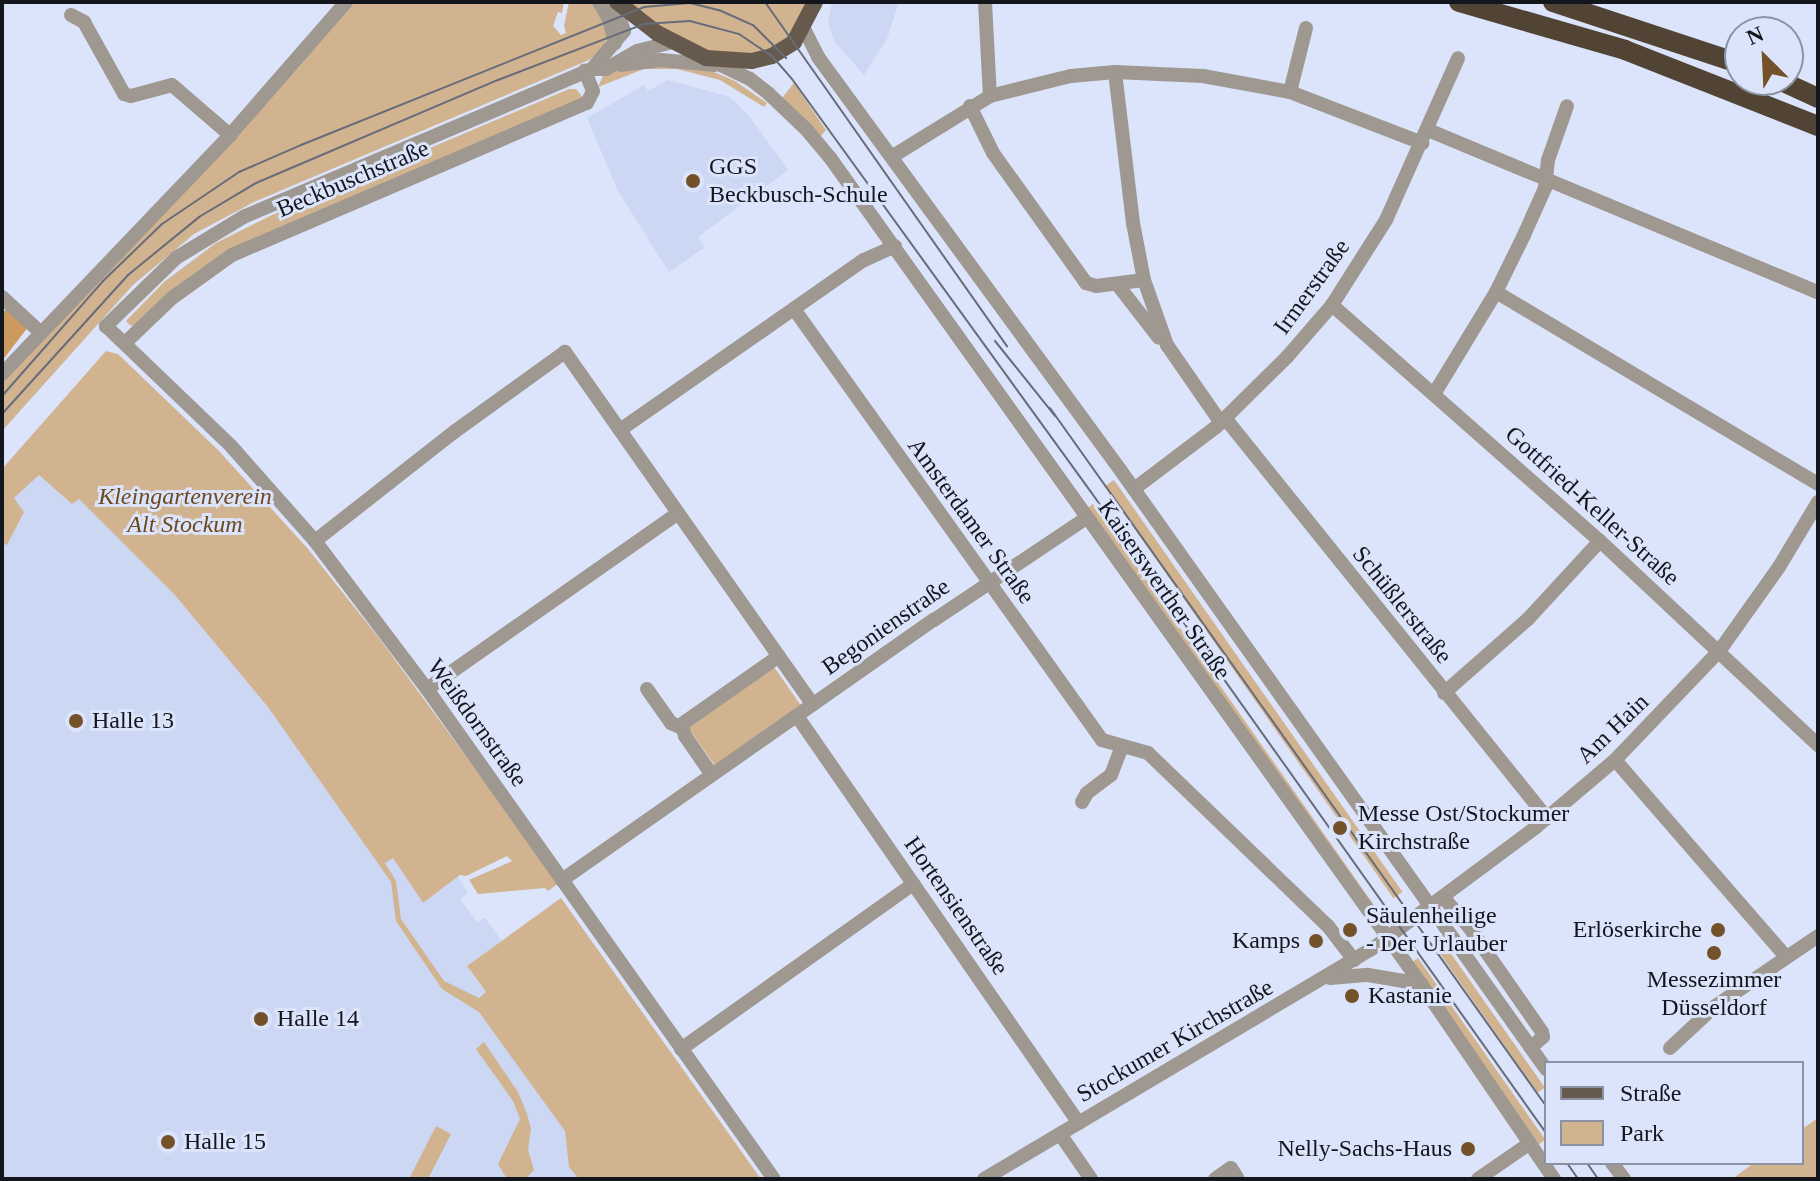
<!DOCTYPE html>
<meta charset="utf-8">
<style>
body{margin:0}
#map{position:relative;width:1820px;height:1181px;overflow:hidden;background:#dbe4fa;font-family:"Times New Roman",serif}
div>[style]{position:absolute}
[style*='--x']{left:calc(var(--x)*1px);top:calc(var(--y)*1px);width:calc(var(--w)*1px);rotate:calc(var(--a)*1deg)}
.built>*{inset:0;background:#ccd7f4}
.green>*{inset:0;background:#d2b390;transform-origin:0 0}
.forest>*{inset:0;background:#cc995f}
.minor>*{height:14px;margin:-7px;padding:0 7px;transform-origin:7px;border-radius:7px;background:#9f9890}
.major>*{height:16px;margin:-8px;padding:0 8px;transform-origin:8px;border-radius:8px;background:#665a4c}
.highway>*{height:20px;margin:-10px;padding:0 10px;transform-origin:10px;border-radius:10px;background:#524435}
.tram>*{height:2px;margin:-1px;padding:0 1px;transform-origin:1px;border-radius:1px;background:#666c79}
.dots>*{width:22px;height:22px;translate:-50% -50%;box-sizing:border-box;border:4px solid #dbe4fa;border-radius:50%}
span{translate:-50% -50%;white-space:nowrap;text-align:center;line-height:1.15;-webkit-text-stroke:6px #dbe4fa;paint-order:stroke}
.poi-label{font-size:24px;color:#13161d}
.left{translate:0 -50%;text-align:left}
.right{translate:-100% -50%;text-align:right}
.street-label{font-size:24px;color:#13161d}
.park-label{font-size:24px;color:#6d491d;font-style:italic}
.frame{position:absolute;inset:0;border:4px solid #13161d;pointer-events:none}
.legend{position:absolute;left:1544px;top:1061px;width:260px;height:104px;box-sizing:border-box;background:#dbe4fa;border:2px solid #8b92a2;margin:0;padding:10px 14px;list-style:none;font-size:24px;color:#13161d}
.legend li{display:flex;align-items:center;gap:16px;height:40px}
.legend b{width:40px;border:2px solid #8b92a2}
.north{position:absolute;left:1724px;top:16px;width:80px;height:80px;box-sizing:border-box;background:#dbe4fa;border:2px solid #8b92a2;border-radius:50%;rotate:336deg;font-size:22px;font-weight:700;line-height:32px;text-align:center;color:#13161d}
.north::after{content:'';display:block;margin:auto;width:28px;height:36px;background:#735129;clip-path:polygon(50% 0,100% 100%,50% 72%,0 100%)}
</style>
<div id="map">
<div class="built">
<i style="clip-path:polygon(832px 2px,899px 2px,887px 39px,864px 75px,834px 41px,828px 23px)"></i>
<i style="clip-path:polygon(668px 80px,730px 97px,750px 117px,788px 170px,698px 237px,705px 247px,669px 272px,618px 191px,587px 118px,644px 85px,648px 91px)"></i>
<i style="clip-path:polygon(27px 443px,175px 592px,256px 689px,383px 864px,393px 857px,423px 903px,458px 877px,468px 893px,460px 899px,477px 922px,485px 918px,502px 941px,467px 966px,486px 993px,479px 998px,604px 1179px,2px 1179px,2px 471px)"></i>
</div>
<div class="green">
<i style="clip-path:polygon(352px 2px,564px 2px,562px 13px,558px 12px,553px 26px,561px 35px,566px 33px,564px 26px,569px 2px,597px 2px,608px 37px,600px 52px,589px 60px,254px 202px,194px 234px,133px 285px,2px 431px,2px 382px,126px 242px)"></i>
<i style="clip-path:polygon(625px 2px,811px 2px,802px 25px,773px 53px,722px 56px,687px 45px)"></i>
<i style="clip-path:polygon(700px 66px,735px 81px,767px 103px,764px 107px,720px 80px,677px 69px,644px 69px,598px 87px,603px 76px,625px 67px)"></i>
<i style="clip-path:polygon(794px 83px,826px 130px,820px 137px,782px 98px)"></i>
<i style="clip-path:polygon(569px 89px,576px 89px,583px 98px,271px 235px,136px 324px,131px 326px,126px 321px,164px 282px,216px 243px,270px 216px)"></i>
<i style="clip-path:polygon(106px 351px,118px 354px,218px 450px,308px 549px,379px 638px,559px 883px,548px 891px,545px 888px,478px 894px,469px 880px,512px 861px,507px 856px,466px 876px,460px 875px,423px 903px,393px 858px,385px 863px,396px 881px,401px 919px,444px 981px,479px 998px,486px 992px,467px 966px,561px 898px,761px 1179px,579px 1179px,569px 1167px,565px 1131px,479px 1012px,442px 989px,396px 921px,391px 882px,268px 707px,174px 594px,79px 499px,72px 504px,39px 475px,14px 498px,24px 512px,7px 545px,2px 543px,2px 469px)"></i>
<i style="left:1114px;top:480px;width:503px;height:11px;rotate:55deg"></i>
<i style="left:1093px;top:504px;width:496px;height:6px;rotate:55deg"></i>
<i style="left:774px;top:667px;width:47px;height:105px;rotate:55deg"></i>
<i style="left:1445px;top:945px;width:174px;height:9px;rotate:55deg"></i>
<i style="left:1418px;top:958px;width:222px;height:9px;rotate:55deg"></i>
<i style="clip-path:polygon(484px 1042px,518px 1092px,527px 1114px,531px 1129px,528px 1150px,534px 1170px,525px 1179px,507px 1179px,498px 1164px,520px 1119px,513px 1101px,476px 1049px)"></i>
<i style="clip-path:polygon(1818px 1118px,1818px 1179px,1732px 1179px,1754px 1163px,1802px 1163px,1802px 1129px)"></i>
<i style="clip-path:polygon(436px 1126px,451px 1134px,428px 1179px,409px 1179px)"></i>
</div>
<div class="forest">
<i style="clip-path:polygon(9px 306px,28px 327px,2px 361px,2px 314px)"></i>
</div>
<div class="minor">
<i style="--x:599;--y:2;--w:20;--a:60"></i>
<i style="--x:609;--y:19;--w:25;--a:76"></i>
<i style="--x:985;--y:2;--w:94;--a:87"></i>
<i style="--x:71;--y:15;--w:15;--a:28"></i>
<i style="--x:84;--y:22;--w:82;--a:60.9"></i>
<i style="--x:124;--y:94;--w:7;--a:16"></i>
<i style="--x:131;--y:96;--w:42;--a:-15"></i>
<i style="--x:172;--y:85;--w:77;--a:40.8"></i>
<i style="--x:804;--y:29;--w:31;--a:63"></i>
<i style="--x:818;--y:57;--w:513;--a:53.8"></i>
<i style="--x:1121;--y:471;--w:734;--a:54.6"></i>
<i style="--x:673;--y:42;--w:37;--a:166"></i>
<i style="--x:637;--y:51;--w:36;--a:150"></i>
<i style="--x:606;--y:69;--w:14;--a:180"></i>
<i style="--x:592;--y:69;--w:377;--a:157"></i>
<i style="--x:245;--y:216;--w:81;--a:148.7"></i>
<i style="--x:176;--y:258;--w:98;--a:135.8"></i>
<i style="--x:106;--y:326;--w:173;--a:43.8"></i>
<i style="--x:231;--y:446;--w:127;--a:48.5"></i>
<i style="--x:315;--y:541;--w:186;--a:52.9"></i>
<i style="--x:427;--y:689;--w:600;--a:54.7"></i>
<i style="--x:710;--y:60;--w:44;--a:25.4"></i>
<i style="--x:750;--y:79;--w:24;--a:38"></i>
<i style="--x:769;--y:94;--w:51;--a:43.4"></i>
<i style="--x:806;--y:129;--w:39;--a:50"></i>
<i style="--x:831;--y:159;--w:1014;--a:54.43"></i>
<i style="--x:1421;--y:984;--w:236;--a:55.7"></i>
<i style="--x:621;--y:65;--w:40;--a:-7.1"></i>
<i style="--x:661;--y:60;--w:54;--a:5.3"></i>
<i style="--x:592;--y:69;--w:50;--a:-49.9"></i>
<i style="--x:624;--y:31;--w:31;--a:-109"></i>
<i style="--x:1115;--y:72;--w:152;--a:83.2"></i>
<i style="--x:1133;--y:223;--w:58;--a:79.1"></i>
<i style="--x:1144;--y:280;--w:69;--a:70.5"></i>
<i style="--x:1167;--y:345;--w:95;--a:55.3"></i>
<i style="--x:1290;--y:92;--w:66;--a:-76"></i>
<i style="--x:970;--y:106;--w:52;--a:63.9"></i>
<i style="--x:993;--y:153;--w:160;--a:54.4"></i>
<i style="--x:1086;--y:283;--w:10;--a:17"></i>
<i style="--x:1096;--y:286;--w:48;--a:-7.1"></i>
<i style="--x:1428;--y:130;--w:422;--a:22.6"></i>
<i style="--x:893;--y:156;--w:114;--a:-31.7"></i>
<i style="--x:990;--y:96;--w:83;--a:-13.9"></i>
<i style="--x:1071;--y:76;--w:44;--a:-5.2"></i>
<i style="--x:1115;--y:72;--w:88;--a:2.6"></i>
<i style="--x:1203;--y:76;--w:88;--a:10.4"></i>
<i style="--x:1290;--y:92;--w:142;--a:21.1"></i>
<i style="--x:1117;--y:284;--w:68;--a:52.1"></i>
<i style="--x:1496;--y:292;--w:375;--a:30.8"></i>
<i style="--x:2;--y:297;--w:50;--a:42.6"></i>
<i style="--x:1332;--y:305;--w:357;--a:41.4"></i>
<i style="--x:1600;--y:541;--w:299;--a:43.1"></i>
<i style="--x:794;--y:309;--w:530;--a:54.45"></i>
<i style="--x:1102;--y:740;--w:48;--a:15.8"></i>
<i style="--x:1148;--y:753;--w:250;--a:43.9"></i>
<i style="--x:1328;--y:926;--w:43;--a:52.6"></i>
<i style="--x:125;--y:343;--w:65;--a:-43.8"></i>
<i style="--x:172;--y:298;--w:74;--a:-35.6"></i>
<i style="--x:232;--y:255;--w:386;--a:-23.2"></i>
<i style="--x:587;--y:103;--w:13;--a:-63"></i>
<i style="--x:593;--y:91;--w:22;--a:-112"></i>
<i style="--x:2;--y:374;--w:330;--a:-46.3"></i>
<i style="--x:230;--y:135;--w:176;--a:-48.9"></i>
<i style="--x:1434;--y:394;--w:119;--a:-58.7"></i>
<i style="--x:1496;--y:292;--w:64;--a:-63.8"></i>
<i style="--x:1524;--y:235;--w:51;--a:-65.9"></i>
<i style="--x:1545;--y:188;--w:28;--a:-84"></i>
<i style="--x:1548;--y:160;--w:57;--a:-70.6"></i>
<i style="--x:1225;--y:418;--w:514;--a:51.17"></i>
<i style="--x:620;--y:430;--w:297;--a:-34.9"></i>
<i style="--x:864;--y:260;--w:34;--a:-24"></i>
<i style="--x:1134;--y:489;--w:103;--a:-37.1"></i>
<i style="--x:1216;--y:427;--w:100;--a:-44.6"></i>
<i style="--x:1287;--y:357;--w:69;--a:-49.1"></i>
<i style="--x:1332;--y:305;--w:101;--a:-57.6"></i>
<i style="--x:1386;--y:220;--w:177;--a:-66"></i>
<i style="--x:315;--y:541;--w:177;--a:-38.1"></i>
<i style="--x:454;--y:432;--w:137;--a:-35.8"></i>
<i style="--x:565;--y:352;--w:431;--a:54.9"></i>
<i style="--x:427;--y:689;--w:305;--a:-35"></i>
<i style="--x:647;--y:689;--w:42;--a:54.8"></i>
<i style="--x:671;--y:723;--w:12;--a:24"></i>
<i style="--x:1444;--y:693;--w:112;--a:-41.4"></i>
<i style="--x:1528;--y:619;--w:106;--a:-47.3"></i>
<i style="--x:797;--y:716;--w:495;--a:55.3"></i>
<i style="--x:1615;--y:760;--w:261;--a:49"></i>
<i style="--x:712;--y:775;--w:47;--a:-124.7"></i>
<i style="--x:685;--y:736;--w:12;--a:-104"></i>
<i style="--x:682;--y:724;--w:118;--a:-35"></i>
<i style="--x:1082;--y:802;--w:10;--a:-61"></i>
<i style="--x:1087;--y:793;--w:30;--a:-37"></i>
<i style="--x:1111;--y:775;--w:31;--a:-69"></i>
<i style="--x:562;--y:880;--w:454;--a:-35"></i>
<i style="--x:934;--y:620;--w:182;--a:-33.8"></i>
<i style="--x:1443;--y:897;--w:40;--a:49"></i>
<i style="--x:1469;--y:927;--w:128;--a:55.2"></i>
<i style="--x:1542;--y:1032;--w:5;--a:79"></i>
<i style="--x:1543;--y:1037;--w:16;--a:140"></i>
<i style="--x:1330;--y:978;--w:38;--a:-5"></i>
<i style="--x:1368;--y:975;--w:54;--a:9.6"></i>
<i style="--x:1670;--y:1048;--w:60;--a:-43"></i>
<i style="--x:1714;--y:1007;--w:126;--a:-34.3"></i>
<i style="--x:681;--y:1049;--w:285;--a:-35.4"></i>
<i style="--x:1060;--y:1134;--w:55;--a:55.4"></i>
<i style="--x:1612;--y:1163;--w:20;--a:53"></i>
<i style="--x:984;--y:1179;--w:451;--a:-30.7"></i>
<i style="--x:1372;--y:949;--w:204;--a:-36.6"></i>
<i style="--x:1536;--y:827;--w:104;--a:-40.3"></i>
<i style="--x:1615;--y:760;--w:152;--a:-46.3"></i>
<i style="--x:1720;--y:650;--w:102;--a:-54.6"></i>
<i style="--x:1779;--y:567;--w:76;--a:-59"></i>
<i style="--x:1215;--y:1179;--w:19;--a:-35"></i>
<i style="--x:1231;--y:1168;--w:13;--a:58"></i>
<i style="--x:1478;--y:1179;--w:63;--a:-34.7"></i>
</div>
<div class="major">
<i style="--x:617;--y:2;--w:51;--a:37.8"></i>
<i style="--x:657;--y:33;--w:55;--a:27"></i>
<i style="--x:706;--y:58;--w:46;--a:3.7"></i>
<i style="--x:752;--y:61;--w:21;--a:-14"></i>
<i style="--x:772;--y:56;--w:26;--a:-32"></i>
<i style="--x:794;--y:42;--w:45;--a:-62.3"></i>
</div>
<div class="highway">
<i style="--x:1459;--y:2;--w:173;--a:16.1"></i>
<i style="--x:1625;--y:50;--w:207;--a:21.5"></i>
<i style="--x:1553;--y:2;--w:197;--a:18.3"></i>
<i style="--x:1779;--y:80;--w:43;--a:24.8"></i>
</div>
<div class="tram">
<i style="--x:765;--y:2;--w:421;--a:54.9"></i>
<i style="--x:995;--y:341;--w:96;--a:51.3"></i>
<i style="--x:2;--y:396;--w:153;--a:-48.7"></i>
<i style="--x:103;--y:281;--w:82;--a:-44"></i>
<i style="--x:162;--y:224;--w:93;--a:-34"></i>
<i style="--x:239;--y:172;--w:68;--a:-23.5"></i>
<i style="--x:301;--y:145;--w:370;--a:-21.9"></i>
<i style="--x:644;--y:7;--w:46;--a:-5"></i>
<i style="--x:690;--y:3;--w:30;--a:14"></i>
<i style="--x:719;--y:10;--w:37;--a:24"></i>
<i style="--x:753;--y:25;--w:47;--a:45"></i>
<i style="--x:1050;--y:408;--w:856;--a:54.6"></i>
<i style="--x:2;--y:414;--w:188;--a:-47.8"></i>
<i style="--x:128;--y:275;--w:92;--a:-39.2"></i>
<i style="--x:199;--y:217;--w:66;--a:-30.8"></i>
<i style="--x:256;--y:183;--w:263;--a:-23.1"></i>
<i style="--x:498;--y:80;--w:156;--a:-21"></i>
<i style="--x:644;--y:24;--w:46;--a:-3.7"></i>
<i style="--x:690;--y:21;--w:51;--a:14.9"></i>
<i style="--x:739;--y:34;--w:40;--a:34"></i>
<i style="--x:772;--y:56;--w:30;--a:49"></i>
<i style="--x:792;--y:79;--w:510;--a:54.1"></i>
<i style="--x:1091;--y:492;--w:786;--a:54.63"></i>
<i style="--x:1567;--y:1163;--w:19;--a:55"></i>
<i style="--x:1587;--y:1163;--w:19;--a:55"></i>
</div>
<div class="dots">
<i style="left:693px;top:181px;background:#735129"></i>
<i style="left:76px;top:721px;background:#735129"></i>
<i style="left:1340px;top:828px;background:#735129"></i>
<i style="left:1350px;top:930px;background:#735129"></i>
<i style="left:1718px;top:930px;background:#735129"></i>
<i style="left:1316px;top:941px;background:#735129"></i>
<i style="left:1714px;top:953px;background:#735129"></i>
<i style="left:1352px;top:996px;background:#735129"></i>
<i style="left:261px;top:1019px;background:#735129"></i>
<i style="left:168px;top:1142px;background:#735129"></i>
<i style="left:1468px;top:1149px;background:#735129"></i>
</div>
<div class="poi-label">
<span class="left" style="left:709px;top:181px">GGS<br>Beckbusch-Schule</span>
<span class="left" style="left:92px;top:721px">Halle 13</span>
<span class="left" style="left:1358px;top:828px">Messe Ost/Stockumer<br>Kirchstraße</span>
<span class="left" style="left:1366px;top:930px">Säulenheilige<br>- Der Urlauber</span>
<span class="right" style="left:1702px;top:930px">Erlöserkirche</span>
<span class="right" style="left:1300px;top:941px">Kamps</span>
<span style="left:1714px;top:994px">Messezimmer<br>Düsseldorf</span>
<span class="left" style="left:1368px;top:996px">Kastanie</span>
<span class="left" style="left:277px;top:1019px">Halle 14</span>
<span class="left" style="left:184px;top:1142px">Halle 15</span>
<span class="right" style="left:1452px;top:1149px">Nelly-Sachs-Haus</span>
</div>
<div class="street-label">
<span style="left:353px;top:179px;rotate:-23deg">Beckbuschstraße</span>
<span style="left:1312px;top:287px;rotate:-54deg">Irmerstraße</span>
<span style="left:1592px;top:506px;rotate:42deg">Gottfried-Keller-Straße</span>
<span style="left:971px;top:521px;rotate:54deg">Amsterdamer Straße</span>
<span style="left:1164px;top:590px;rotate:55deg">Kaiserswerther Straße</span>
<span style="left:1402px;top:605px;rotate:51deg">Schüßlerstraße</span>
<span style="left:886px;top:627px;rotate:-35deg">Begonienstraße</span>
<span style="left:477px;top:723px;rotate:54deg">Weißdornstraße</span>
<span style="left:1613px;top:729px;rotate:-44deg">Am Hain</span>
<span style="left:956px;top:906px;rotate:55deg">Hortensienstraße</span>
<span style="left:1175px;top:1041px;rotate:-30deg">Stockumer Kirchstraße</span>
</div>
<div class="park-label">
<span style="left:185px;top:511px">Kleingartenverein<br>Alt Stockum</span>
</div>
<div class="frame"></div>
<ul class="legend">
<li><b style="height:10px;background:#665a4c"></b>Straße</li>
<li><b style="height:22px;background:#d2b390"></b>Park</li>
</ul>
<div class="north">N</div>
</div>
